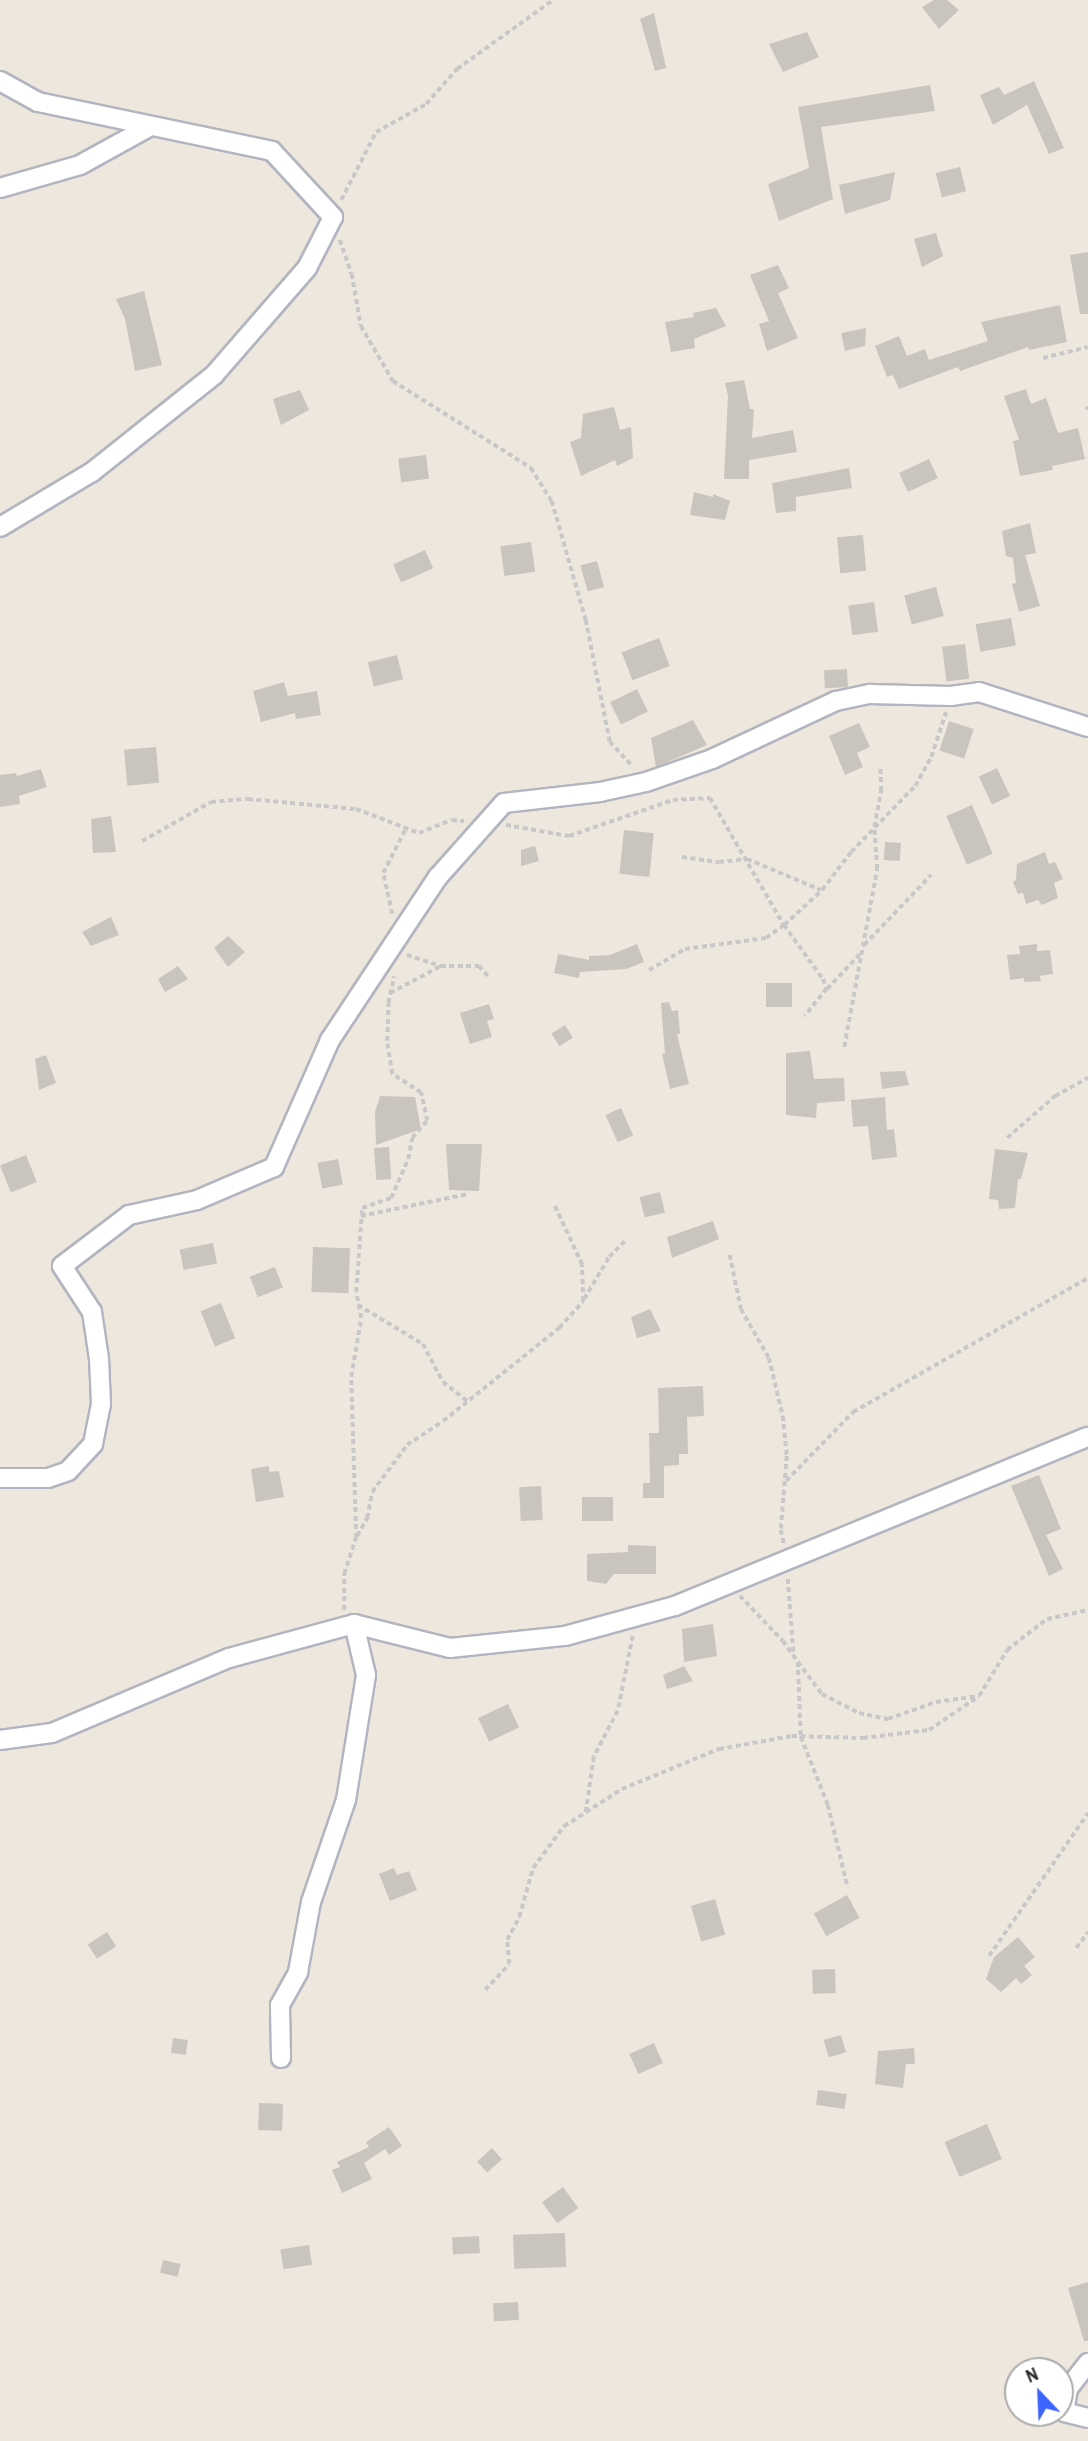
<!DOCTYPE html>
<style>
body{margin:0}
#map{position:relative;width:1088px;height:2441px;overflow:hidden;background:#eee7de;font-family:"Archivo Narrow",sans-serif}
div>[style]{position:absolute}
[style*='--x']{left:calc(var(--x)*1px);top:calc(var(--y)*1px);width:calc(var(--w)*1px);rotate:calc(var(--a)*1deg)}
.building>*{inset:0;background:#c9c4be;transform-origin:0 0}
.path>*{height:3.5px;margin-top:-1.75px;transform-origin:0;background:repeating-linear-gradient(90deg,#c8c8c8 0 5px,transparent 0 8.5px)}
.roads{filter:drop-shadow(2px 0 #b2b5c0) drop-shadow(-2px 0 #b2b5c0) drop-shadow(0 2px #b2b5c0) drop-shadow(0 -2px #b2b5c0)}
.minor>*{height:18px;margin:-9px;padding:0 9px;transform-origin:9px;border-radius:9px;background:#fff}
span{translate:-50% -50%;white-space:nowrap;text-align:center;line-height:1.15;-webkit-text-stroke:5px #fff;paint-order:stroke}
.north{position:absolute;left:1004px;top:2357px;width:70px;height:70px;box-sizing:border-box;background:#fff;border:2px solid #ababab;border-radius:50%;rotate:337deg;font-size:19px;font-weight:700;line-height:28px;text-align:center;color:#2c2c2c}
.north::after{content:'';display:block;margin:auto;width:24px;height:32px;background:#3d64fc;clip-path:polygon(50% 0,100% 100%,50% 72%,0 100%)}
</style>
<div id="map">
<div class="building">
<i style="clip-path:polygon(934px 0,947px 0,959px 10px,939px 29px,922px 7px)"></i>
<i style="clip-path:polygon(654px 13px,666px 68px,655px 71px,640px 19px)"></i>
<i style="clip-path:polygon(807px 32px,819px 57px,783px 72px,769px 44px)"></i>
<i style="clip-path:polygon(1034px 81px,1064px 148px,1049px 154px,1027px 105px,993px 125px,980px 95px,999px 87px,1004px 95px)"></i>
<i style="clip-path:polygon(930px 85px,935px 111px,821px 127px,833px 199px,779px 221px,768px 184px,809px 168px,798px 107px)"></i>
<i style="left:960px;top:167px;width:25px;height:25px;rotate:76deg"></i>
<i style="clip-path:polygon(895px 172px,890px 200px,845px 214px,839px 185px)"></i>
<i style="clip-path:polygon(936px 233px,943px 256px,922px 267px,914px 239px)"></i>
<i style="clip-path:polygon(1088px 252px,1088px 314px,1080px 314px,1070px 255px)"></i>
<i style="clip-path:polygon(778px 265px,789px 288px,778px 293px,798px 338px,767px 351px,759px 324px,769px 321px,750px 275px)"></i>
<i style="clip-path:polygon(144px 291px,162px 365px,135px 371px,125px 319px,116px 299px)"></i>
<i style="clip-path:polygon(1060px 305px,1067px 342px,1029px 350px,1028px 347px,960px 371px,958px 367px,899px 389px,893px 375px,887px 377px,875px 346px,899px 336px,907px 356px,925px 349px,929px 360px,988px 341px,981px 322px)"></i>
<i style="clip-path:polygon(716px 308px,726px 326px,694px 339px,695px 348px,671px 352px,665px 322px,694px 317px,693px 313px)"></i>
<i style="clip-path:polygon(866px 328px,865px 346px,845px 351px,841px 333px)"></i>
<i style="clip-path:polygon(744px 380px,750px 409px,754px 409px,752px 438px,793px 430px,797px 452px,749px 460px,749px 479px,724px 479px,728px 396px,725px 383px)"></i>
<i style="clip-path:polygon(1026px 389px,1031px 404px,1046px 398px,1058px 433px,1078px 428px,1085px 459px,1052px 466px,1053px 470px,1020px 476px,1013px 441px,1019px 440px,1004px 396px)"></i>
<i style="clip-path:polygon(300px 390px,309px 410px,281px 425px,273px 399px)"></i>
<i style="clip-path:polygon(614px 407px,620px 430px,631px 427px,633px 458px,617px 466px,615px 460px,581px 476px,570px 442px,581px 438px,583px 414px)"></i>
<i style="left:426px;top:455px;width:24px;height:28px;rotate:83deg"></i>
<i style="left:929px;top:459px;width:21px;height:33px;rotate:65deg"></i>
<i style="clip-path:polygon(849px 468px,852px 488px,796px 497px,796px 511px,776px 513px,772px 483px)"></i>
<i style="clip-path:polygon(694px 492px,713px 497px,713px 494px,730px 501px,725px 520px,690px 515px)"></i>
<i style="clip-path:polygon(1030px 523px,1036px 553px,1025px 555px,1040px 606px,1019px 612px,1012px 584px,1016px 583px,1013px 558px,1006px 556px,1002px 531px)"></i>
<i style="left:863px;top:535px;width:36px;height:26px;rotate:85deg"></i>
<i style="left:531px;top:542px;width:30px;height:31px;rotate:82deg"></i>
<i style="left:425px;top:550px;width:20px;height:35px;rotate:66deg"></i>
<i style="left:597px;top:561px;width:27px;height:17px;rotate:75deg"></i>
<i style="left:936px;top:587px;width:30px;height:33px;rotate:75deg"></i>
<i style="left:874px;top:602px;width:30px;height:26px;rotate:82deg"></i>
<i style="left:1011px;top:618px;width:28px;height:36px;rotate:80deg"></i>
<i style="left:659px;top:638px;width:30px;height:40px;rotate:69deg"></i>
<i style="left:965px;top:644px;width:35px;height:23px;rotate:83deg"></i>
<i style="left:397px;top:655px;width:25px;height:30px;rotate:76deg"></i>
<i style="left:847px;top:669px;width:18px;height:23px;rotate:87deg"></i>
<i style="clip-path:polygon(284px 682px,288px 696px,317px 691px,321px 715px,296px 719px,295px 713px,261px 722px,253px 691px)"></i>
<i style="left:637px;top:689px;width:25px;height:30px;rotate:64deg"></i>
<i style="clip-path:polygon(693px 720px,707px 745px,656px 767px,651px 738px)"></i>
<i style="left:949px;top:721px;width:26px;height:31px;rotate:18deg"></i>
<i style="clip-path:polygon(859px 723px,870px 747px,857px 753px,863px 767px,845px 775px,829px 736px)"></i>
<i style="left:156px;top:747px;width:36px;height:32px;rotate:85deg"></i>
<i style="left:997px;top:768px;width:31px;height:20px;rotate:65deg"></i>
<i style="clip-path:polygon(41px 769px,47px 787px,19px 796px,20px 804px,0 807px,0 775px,16px 773px,17px 776px)"></i>
<i style="left:972px;top:805px;width:53px;height:28px;rotate:67deg"></i>
<i style="clip-path:polygon(111px 816px,116px 852px,93px 853px,91px 819px)"></i>
<i style="left:624px;top:830px;width:30px;height:44px;rotate:6deg"></i>
<i style="left:885px;top:842px;width:16px;height:18px;rotate:4deg"></i>
<i style="clip-path:polygon(535px 846px,539px 861px,521px 866px,521px 850px)"></i>
<i style="clip-path:polygon(1045px 852px,1049px 864px,1055px 862px,1063px 879px,1054px 883px,1058px 898px,1042px 905px,1038px 900px,1026px 904px,1023px 893px,1018px 894px,1013px 882px,1016px 880px,1017px 864px)"></i>
<i style="clip-path:polygon(111px 917px,119px 935px,91px 946px,82px 932px)"></i>
<i style="clip-path:polygon(228px 936px,245px 952px,228px 967px,214px 948px)"></i>
<i style="clip-path:polygon(637px 944px,644px 962px,626px 969px,580px 972px,579px 978px,554px 973px,558px 954px,589px 960px,589px 956px,610px 955px)"></i>
<i style="clip-path:polygon(1037px 944px,1037px 951px,1050px 950px,1053px 974px,1040px 976px,1041px 981px,1024px 982px,1024px 978px,1010px 980px,1007px 955px,1020px 954px,1019px 946px)"></i>
<i style="clip-path:polygon(178px 966px,188px 979px,165px 992px,158px 979px)"></i>
<i style="left:766px;top:983px;width:26px;height:24px"></i>
<i style="clip-path:polygon(669px 1002px,672px 1011px,678px 1010px,680px 1034px,677px 1034px,689px 1084px,670px 1089px,662px 1054px,665px 1054px,661px 1003px)"></i>
<i style="clip-path:polygon(489px 1004px,494px 1019px,487px 1021px,492px 1037px,470px 1044px,460px 1013px)"></i>
<i style="left:565px;top:1025px;width:15px;height:16px;rotate:58deg"></i>
<i style="clip-path:polygon(810px 1051px,814px 1079px,844px 1078px,845px 1101px,817px 1103px,816px 1118px,786px 1115px,786px 1053px)"></i>
<i style="clip-path:polygon(46px 1055px,56px 1083px,39px 1090px,35px 1059px)"></i>
<i style="clip-path:polygon(905px 1071px,909px 1085px,882px 1089px,880px 1072px)"></i>
<i style="clip-path:polygon(380px 1096px,415px 1097px,421px 1129px,376px 1145px,375px 1112px)"></i>
<i style="clip-path:polygon(885px 1097px,887px 1130px,894px 1129px,897px 1157px,872px 1160px,868px 1126px,853px 1127px,851px 1100px)"></i>
<i style="left:621px;top:1108px;width:30px;height:17px;rotate:66deg"></i>
<i style="clip-path:polygon(446px 1144px,482px 1144px,479px 1191px,449px 1190px)"></i>
<i style="left:389px;top:1147px;width:32px;height:15px;rotate:86deg"></i>
<i style="clip-path:polygon(995px 1149px,1028px 1153px,1021px 1179px,1018px 1179px,1015px 1208px,999px 1209px,998px 1200px,989px 1199px)"></i>
<i style="left:26px;top:1155px;width:29px;height:28px;rotate:68deg"></i>
<i style="left:338px;top:1159px;width:26px;height:21px;rotate:79deg"></i>
<i style="left:660px;top:1192px;width:21px;height:21px;rotate:76deg"></i>
<i style="clip-path:polygon(713px 1221px,719px 1239px,672px 1258px,667px 1237px)"></i>
<i style="left:213px;top:1243px;width:21px;height:34px;rotate:79deg"></i>
<i style="left:313px;top:1247px;width:37px;height:45px;rotate:2deg"></i>
<i style="left:275px;top:1267px;width:22px;height:27px;rotate:69deg"></i>
<i style="left:221px;top:1303px;width:38px;height:22px;rotate:68deg"></i>
<i style="clip-path:polygon(650px 1309px,661px 1331px,637px 1338px,631px 1317px)"></i>
<i style="clip-path:polygon(703px 1386px,704px 1416px,687px 1417px,688px 1454px,679px 1454px,679px 1465px,664px 1466px,664px 1498px,643px 1498px,643px 1483px,650px 1483px,649px 1433px,659px 1433px,658px 1388px)"></i>
<i style="clip-path:polygon(269px 1466px,269px 1472px,279px 1471px,284px 1497px,256px 1502px,251px 1469px)"></i>
<i style="clip-path:polygon(1039px 1475px,1061px 1529px,1046px 1535px,1063px 1569px,1049px 1576px,1011px 1486px)"></i>
<i style="left:541px;top:1486px;width:34px;height:22px;rotate:87deg"></i>
<i style="left:582px;top:1497px;width:31px;height:24px"></i>
<i style="clip-path:polygon(628px 1545px,656px 1546px,656px 1574px,614px 1574px,606px 1584px,587px 1581px,587px 1554px,628px 1552px)"></i>
<i style="clip-path:polygon(713px 1624px,717px 1656px,684px 1662px,682px 1629px)"></i>
<i style="clip-path:polygon(684px 1666px,693px 1681px,667px 1689px,663px 1675px)"></i>
<i style="left:508px;top:1704px;width:26px;height:33px;rotate:65deg"></i>
<i style="clip-path:polygon(394px 1868px,397px 1875px,409px 1871px,417px 1890px,390px 1901px,379px 1874px)"></i>
<i style="left:847px;top:1895px;width:26px;height:38px;rotate:61deg"></i>
<i style="left:715px;top:1899px;width:37px;height:25px;rotate:74deg"></i>
<i style="left:107px;top:1932px;width:17px;height:23px;rotate:57deg"></i>
<i style="clip-path:polygon(1018px 1937px,1035px 1957px,1024px 1966px,1032px 1975px,1021px 1984px,1016px 1978px,1001px 1992px,986px 1979px,994px 1957px)"></i>
<i style="left:835px;top:1969px;width:24px;height:23px;rotate:88deg"></i>
<i style="left:841px;top:2035px;width:18px;height:18px;rotate:74deg"></i>
<i style="left:173px;top:2038px;width:15px;height:15px;rotate:8deg"></i>
<i style="left:654px;top:2043px;width:22px;height:27px;rotate:66deg"></i>
<i style="clip-path:polygon(914px 2048px,915px 2064px,906px 2064px,903px 2088px,875px 2084px,878px 2051px)"></i>
<i style="left:818px;top:2090px;width:29px;height:15px;rotate:8deg"></i>
<i style="left:259px;top:2103px;width:24px;height:27px;rotate:2deg"></i>
<i style="left:987px;top:2124px;width:38px;height:46px;rotate:67deg"></i>
<i style="clip-path:polygon(389px 2127px,402px 2146px,389px 2155px,385px 2149px,364px 2163px,372px 2179px,342px 2193px,332px 2170px,340px 2167px,337px 2162px,369px 2147px,366px 2142px)"></i>
<i style="left:492px;top:2148px;width:15px;height:20px;rotate:48deg"></i>
<i style="left:563px;top:2187px;width:26px;height:26px;rotate:54deg"></i>
<i style="left:565px;top:2233px;width:34px;height:52px;rotate:88deg"></i>
<i style="left:479px;top:2236px;width:17px;height:27px;rotate:87deg"></i>
<i style="left:309px;top:2245px;width:20px;height:29px;rotate:81deg"></i>
<i style="left:163px;top:2260px;width:18px;height:13px;rotate:13deg"></i>
<i style="clip-path:polygon(1088px 2282px,1088px 2341px,1084px 2341px,1068px 2288px)"></i>
<i style="left:518px;top:2302px;width:18px;height:25px;rotate:87deg"></i>
</div>
<div class="path">
<i style="--x:341;--y:200;--w:76;--a:-62.8"></i>
<i style="--x:376;--y:132;--w:57;--a:-29.2"></i>
<i style="--x:426;--y:104;--w:47;--a:-48.5"></i>
<i style="--x:457;--y:69;--w:118;--a:-35.7"></i>
<i style="--x:340;--y:240;--w:36;--a:71"></i>
<i style="--x:352;--y:274;--w:53;--a:80.2"></i>
<i style="--x:361;--y:326;--w:64;--a:59.8"></i>
<i style="--x:393;--y:381;--w:163;--a:32.2"></i>
<i style="--x:531;--y:468;--w:39;--a:58"></i>
<i style="--x:552;--y:501;--w:124;--a:74.1"></i>
<i style="--x:586;--y:620;--w:124;--a:78.9"></i>
<i style="--x:610;--y:742;--w:33;--a:47"></i>
<i style="--x:1043;--y:358;--w:46;--a:-13.7"></i>
<i style="--x:1086;--y:407;--w:3;--a:45"></i>
<i style="--x:506;--y:825;--w:64;--a:9.9"></i>
<i style="--x:569;--y:836;--w:110;--a:-19.1"></i>
<i style="--x:673;--y:800;--w:37;--a:-3"></i>
<i style="--x:710;--y:798;--w:147;--a:59.8"></i>
<i style="--x:784;--y:925;--w:67;--a:54.2"></i>
<i style="--x:823;--y:979;--w:11;--a:68"></i>
<i style="--x:827;--y:989;--w:35;--a:129"></i>
<i style="--x:142;--y:841;--w:79;--a:-29.5"></i>
<i style="--x:211;--y:802;--w:37;--a:-5"></i>
<i style="--x:248;--y:799;--w:108;--a:5.3"></i>
<i style="--x:356;--y:809;--w:67;--a:20.9"></i>
<i style="--x:419;--y:833;--w:35;--a:-22"></i>
<i style="--x:452;--y:820;--w:12;--a:5"></i>
<i style="--x:682;--y:857;--w:37;--a:8"></i>
<i style="--x:719;--y:862;--w:28;--a:-6"></i>
<i style="--x:747;--y:859;--w:80;--a:22.7"></i>
<i style="--x:392;--y:914;--w:42;--a:-102.4"></i>
<i style="--x:383;--y:873;--w:51;--a:-62.9"></i>
<i style="--x:864;--y:945;--w:97;--a:-46.3"></i>
<i style="--x:407;--y:955;--w:36;--a:18"></i>
<i style="--x:441;--y:966;--w:38;--a:0"></i>
<i style="--x:479;--y:966;--w:15;--a:48"></i>
<i style="--x:649;--y:970;--w:42;--a:-30.3"></i>
<i style="--x:685;--y:949;--w:82;--a:-7.7"></i>
<i style="--x:766;--y:938;--w:22;--a:-36"></i>
<i style="--x:784;--y:925;--w:52;--a:-42.6"></i>
<i style="--x:822;--y:890;--w:48;--a:-52.7"></i>
<i style="--x:851;--y:852;--w:92;--a:-45.9"></i>
<i style="--x:915;--y:786;--w:33;--a:-61"></i>
<i style="--x:931;--y:757;--w:47;--a:-71.6"></i>
<i style="--x:827;--y:989;--w:47;--a:-46.7"></i>
<i style="--x:390;--y:993;--w:58;--a:-27.9"></i>
<i style="--x:844;--y:1047;--w:181;--a:-79.5"></i>
<i style="--x:877;--y:869;--w:42;--a:-94.1"></i>
<i style="--x:874;--y:827;--w:37;--a:-79"></i>
<i style="--x:881;--y:791;--w:24;--a:-92"></i>
<i style="--x:1007;--y:1138;--w:64;--a:-41.2"></i>
<i style="--x:1055;--y:1096;--w:38;--a:-29"></i>
<i style="--x:361;--y:1216;--w:109;--a:-11.6"></i>
<i style="--x:730;--y:1255;--w:55;--a:78.5"></i>
<i style="--x:741;--y:1309;--w:56;--a:60.3"></i>
<i style="--x:769;--y:1358;--w:60;--a:76.4"></i>
<i style="--x:783;--y:1416;--w:40;--a:84.3"></i>
<i style="--x:787;--y:1456;--w:74;--a:94.6"></i>
<i style="--x:781;--y:1530;--w:14;--a:78"></i>
<i style="--x:584;--y:1299;--w:49;--a:-59.2"></i>
<i style="--x:609;--y:1257;--w:23;--a:-45"></i>
<i style="--x:358;--y:1305;--w:76;--a:31"></i>
<i style="--x:423;--y:1344;--w:43;--a:62.2"></i>
<i style="--x:443;--y:1382;--w:31;--a:38"></i>
<i style="--x:786;--y:1481;--w:96;--a:-45.8"></i>
<i style="--x:853;--y:1412;--w:271;--a:-29.7"></i>
<i style="--x:357;--y:1536;--w:21;--a:-61"></i>
<i style="--x:367;--y:1518;--w:26;--a:-79"></i>
<i style="--x:372;--y:1492;--w:59;--a:-53.3"></i>
<i style="--x:407;--y:1445;--w:43;--a:-33.7"></i>
<i style="--x:443;--y:1421;--w:149;--a:-38.7"></i>
<i style="--x:559;--y:1328;--w:36;--a:-48"></i>
<i style="--x:583;--y:1301;--w:36;--a:-92"></i>
<i style="--x:582;--y:1265;--w:66;--a:-115"></i>
<i style="--x:788;--y:1579;--w:78;--a:85.6"></i>
<i style="--x:740;--y:1596;--w:62;--a:46.3"></i>
<i style="--x:783;--y:1641;--w:26;--a:54"></i>
<i style="--x:798;--y:1662;--w:75;--a:87.7"></i>
<i style="--x:801;--y:1737;--w:73;--a:68.3"></i>
<i style="--x:828;--y:1805;--w:85;--a:76.5"></i>
<i style="--x:344;--y:1610;--w:36;--a:-90"></i>
<i style="--x:344;--y:1574;--w:38;--a:-72"></i>
<i style="--x:356;--y:1538;--w:161;--a:-91.8"></i>
<i style="--x:351;--y:1377;--w:60;--a:-80.4"></i>
<i style="--x:361;--y:1318;--w:26;--a:-101"></i>
<i style="--x:356;--y:1292;--w:84;--a:-85.9"></i>
<i style="--x:362;--y:1208;--w:31;--a:-19"></i>
<i style="--x:391;--y:1198;--w:43;--a:-66.4"></i>
<i style="--x:408;--y:1159;--w:21;--a:-79"></i>
<i style="--x:412;--y:1138;--w:23;--a:-49"></i>
<i style="--x:427;--y:1121;--w:29;--a:-102"></i>
<i style="--x:421;--y:1093;--w:35;--a:-147"></i>
<i style="--x:392;--y:1074;--w:33;--a:-99"></i>
<i style="--x:387;--y:1041;--w:38;--a:-88"></i>
<i style="--x:388;--y:1003;--w:27;--a:-77"></i>
<i style="--x:633;--y:1636;--w:76;--a:101.3"></i>
<i style="--x:618;--y:1711;--w:52;--a:117.6"></i>
<i style="--x:594;--y:1757;--w:56;--a:98.3"></i>
<i style="--x:586;--y:1812;--w:43;--a:-32.6"></i>
<i style="--x:622;--y:1789;--w:105;--a:-22.4"></i>
<i style="--x:719;--y:1749;--w:74;--a:-10.1"></i>
<i style="--x:792;--y:1736;--w:71;--a:1.6"></i>
<i style="--x:863;--y:1738;--w:66;--a:-6.9"></i>
<i style="--x:929;--y:1730;--w:60;--a:-34.2"></i>
<i style="--x:798;--y:1662;--w:40;--a:53"></i>
<i style="--x:822;--y:1694;--w:42;--a:27.2"></i>
<i style="--x:859;--y:1713;--w:30;--a:12"></i>
<i style="--x:888;--y:1719;--w:51;--a:-19.5"></i>
<i style="--x:936;--y:1702;--w:43;--a:-7.9"></i>
<i style="--x:979;--y:1696;--w:54;--a:-58.7"></i>
<i style="--x:1007;--y:1650;--w:51;--a:-37.8"></i>
<i style="--x:1047;--y:1619;--w:42;--a:-12.4"></i>
<i style="--x:1076;--y:1948;--w:20;--a:-53"></i>
<i style="--x:989;--y:1956;--w:174;--a:-55.3"></i>
<i style="--x:485;--y:1990;--w:35;--a:-47"></i>
<i style="--x:509;--y:1964;--w:24;--a:-95"></i>
<i style="--x:507;--y:1940;--w:26;--a:-62"></i>
<i style="--x:519;--y:1917;--w:51;--a:-74.1"></i>
<i style="--x:533;--y:1868;--w:52;--a:-53.6"></i>
<i style="--x:564;--y:1826;--w:26;--a:-32"></i>
</div>
<div class="roads">
<div class="minor">
<i style="--x:0;--y:81;--w:43;--a:28.9"></i>
<i style="--x:38;--y:102;--w:239;--a:11.8"></i>
<i style="--x:272;--y:151;--w:90;--a:47.3"></i>
<i style="--x:333;--y:217;--w:57;--a:117"></i>
<i style="--x:307;--y:268;--w:142;--a:131"></i>
<i style="--x:214;--y:375;--w:156;--a:141.5"></i>
<i style="--x:92;--y:472;--w:107;--a:149.1"></i>
<i style="--x:0;--y:188;--w:83;--a:-16"></i>
<i style="--x:80;--y:165;--w:81;--a:-28.8"></i>
<i style="--x:0;--y:1478;--w:48;--a:0"></i>
<i style="--x:48;--y:1478;--w:21;--a:-19"></i>
<i style="--x:68;--y:1471;--w:37;--a:-47"></i>
<i style="--x:93;--y:1444;--w:41;--a:-78.7"></i>
<i style="--x:101;--y:1404;--w:45;--a:-92.5"></i>
<i style="--x:99;--y:1359;--w:48;--a:-98.5"></i>
<i style="--x:92;--y:1312;--w:55;--a:-123.1"></i>
<i style="--x:62;--y:1266;--w:84;--a:-37.3"></i>
<i style="--x:129;--y:1215;--w:70;--a:-12.4"></i>
<i style="--x:197;--y:1200;--w:84;--a:-23.2"></i>
<i style="--x:274;--y:1167;--w:139;--a:-66.2"></i>
<i style="--x:330;--y:1040;--w:196;--a:-56.5"></i>
<i style="--x:438;--y:877;--w:99;--a:-48.3"></i>
<i style="--x:504;--y:803;--w:97;--a:-6.5"></i>
<i style="--x:600;--y:792;--w:47;--a:-12.3"></i>
<i style="--x:646;--y:782;--w:70;--a:-19.2"></i>
<i style="--x:712;--y:759;--w:137;--a:-25.1"></i>
<i style="--x:836;--y:701;--w:35;--a:-12"></i>
<i style="--x:870;--y:694;--w:81;--a:1.4"></i>
<i style="--x:951;--y:696;--w:28;--a:-8"></i>
<i style="--x:979;--y:692;--w:114;--a:17.8"></i>
<i style="--x:0;--y:1740;--w:52;--a:-7.7"></i>
<i style="--x:52;--y:1733;--w:192;--a:-23"></i>
<i style="--x:229;--y:1658;--w:130;--a:-15.2"></i>
<i style="--x:354;--y:1624;--w:99;--a:14"></i>
<i style="--x:450;--y:1648;--w:116;--a:-6"></i>
<i style="--x:565;--y:1636;--w:114;--a:-15.3"></i>
<i style="--x:675;--y:1606;--w:446;--a:-22.3"></i>
<i style="--x:281;--y:2058;--w:53;--a:-91.1"></i>
<i style="--x:280;--y:2005;--w:38;--a:-61"></i>
<i style="--x:298;--y:1972;--w:71;--a:-79.5"></i>
<i style="--x:311;--y:1902;--w:108;--a:-71.1"></i>
<i style="--x:346;--y:1800;--w:127;--a:-80.9"></i>
<i style="--x:366;--y:1675;--w:52;--a:-103.2"></i>
<i style="--x:1088;--y:2363;--w:33;--a:128"></i>
<i style="--x:1068;--y:2389;--w:23;--a:100"></i>
<i style="--x:1064;--y:2412;--w:25;--a:14"></i>
</div>
</div>
<div class="north">N</div>
</div>
